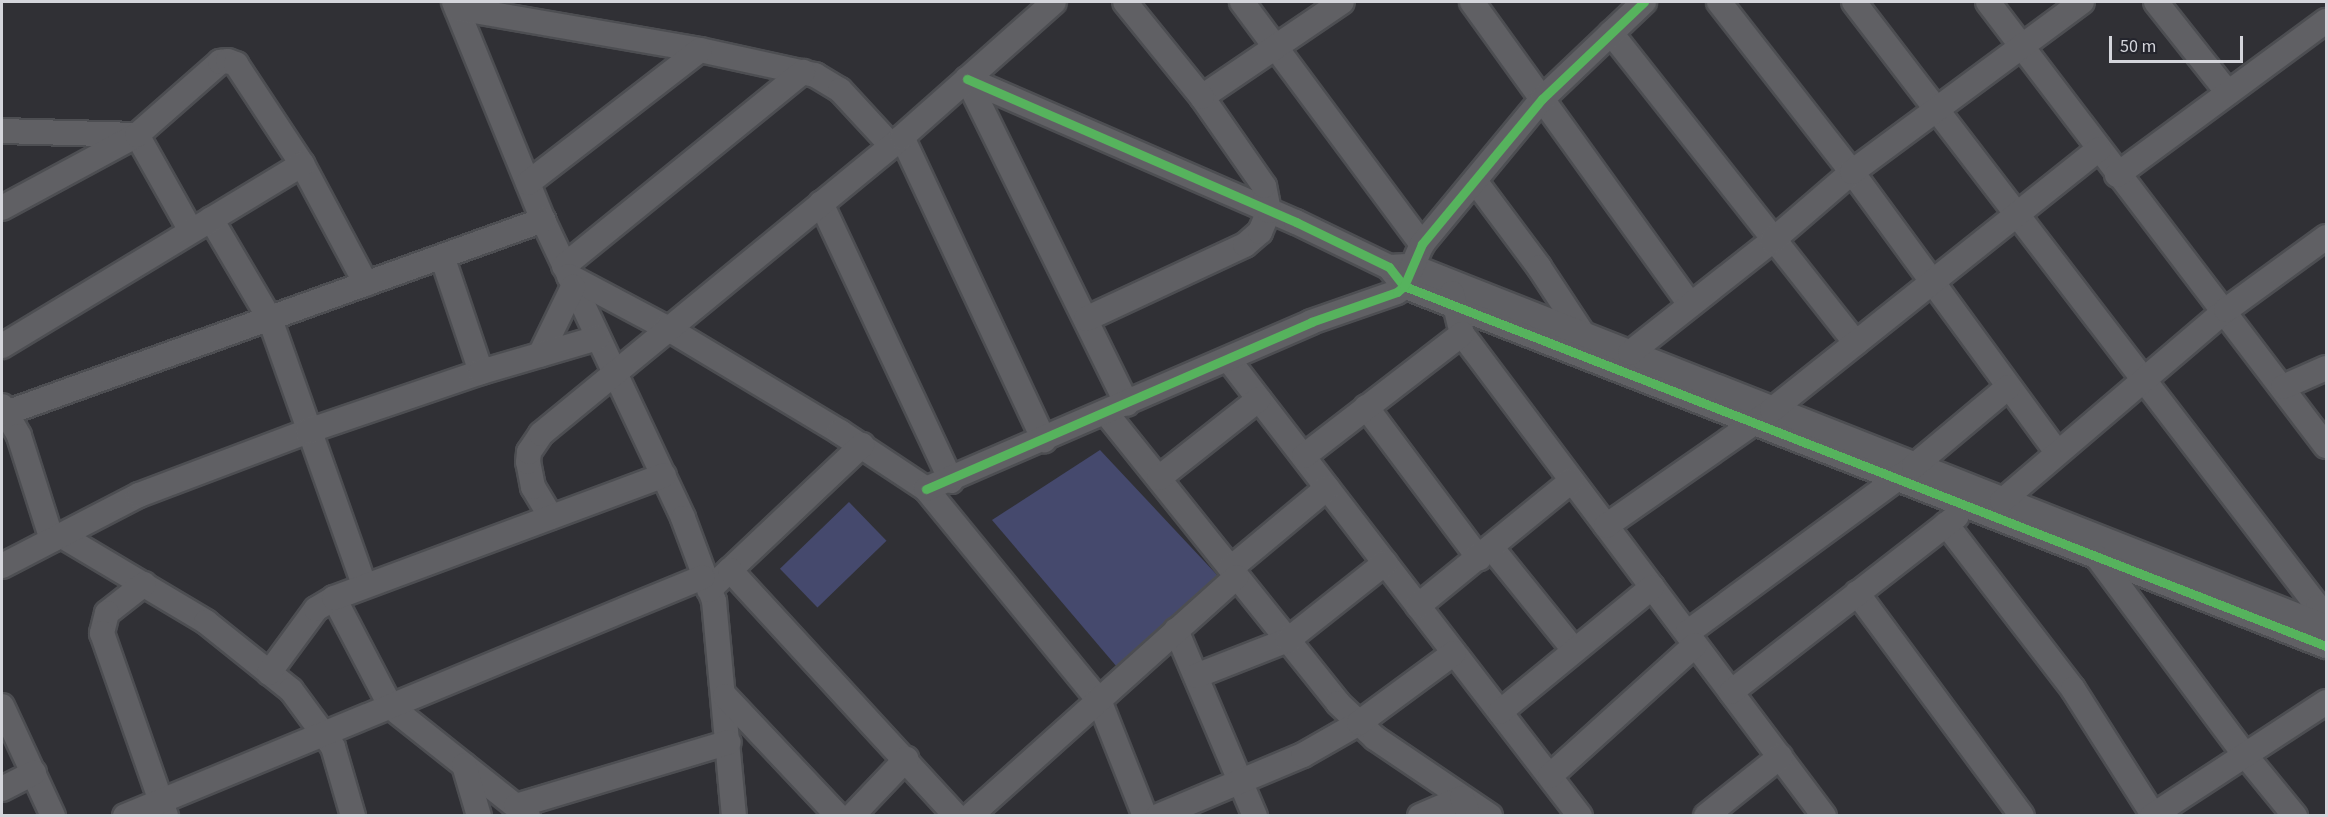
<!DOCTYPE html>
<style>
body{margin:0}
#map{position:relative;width:2328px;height:817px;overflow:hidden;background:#303035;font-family:"Source Sans 3",sans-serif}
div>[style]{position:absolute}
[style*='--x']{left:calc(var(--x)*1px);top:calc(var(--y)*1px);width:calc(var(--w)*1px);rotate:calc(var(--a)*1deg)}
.green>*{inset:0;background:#45496d;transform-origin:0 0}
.roads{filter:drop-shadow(2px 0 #4d4e52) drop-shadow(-2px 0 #4d4e52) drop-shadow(0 2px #4d4e52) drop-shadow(0 -2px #4d4e52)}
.minor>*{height:24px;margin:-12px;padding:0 12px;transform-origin:12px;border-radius:12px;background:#606064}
.cycleway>*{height:9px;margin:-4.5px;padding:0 4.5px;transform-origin:4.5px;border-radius:4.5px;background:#56b35d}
span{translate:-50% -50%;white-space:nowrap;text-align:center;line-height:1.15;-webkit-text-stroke:6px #24252d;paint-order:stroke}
.frame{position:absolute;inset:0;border:3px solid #d4d5db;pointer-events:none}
.scale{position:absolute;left:2109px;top:36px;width:134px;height:27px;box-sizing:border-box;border:3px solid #d4d5db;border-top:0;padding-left:8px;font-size:18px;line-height:21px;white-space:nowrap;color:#d4d5db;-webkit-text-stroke:4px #24252d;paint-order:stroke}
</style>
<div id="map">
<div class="green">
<i style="clip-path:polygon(1100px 450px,1219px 577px,1117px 667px,992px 520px)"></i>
<i style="left:849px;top:502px;width:54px;height:96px;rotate:46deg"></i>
</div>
<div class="roads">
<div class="minor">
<i style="--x:454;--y:2;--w:235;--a:67.8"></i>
<i style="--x:543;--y:220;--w:329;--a:64.8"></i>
<i style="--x:683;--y:518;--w:89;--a:69.5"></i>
<i style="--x:714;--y:601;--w:216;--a:84.7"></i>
<i style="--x:1242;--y:2;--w:302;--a:53.4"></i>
<i style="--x:1472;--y:2;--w:372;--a:54.2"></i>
<i style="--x:1719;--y:2;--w:216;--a:52"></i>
<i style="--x:1852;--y:172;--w:348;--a:53.8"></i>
<i style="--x:1854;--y:2;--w:762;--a:52.51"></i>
<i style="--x:2318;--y:607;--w:18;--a:84"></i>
<i style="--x:1988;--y:2;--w:558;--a:52.72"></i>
<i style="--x:2156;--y:2;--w:116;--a:51.6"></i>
<i style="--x:457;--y:8;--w:247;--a:9.8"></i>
<i style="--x:700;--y:50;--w:118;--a:12.3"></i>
<i style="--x:815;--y:75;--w:29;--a:31"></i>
<i style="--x:840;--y:90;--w:75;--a:47.2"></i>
<i style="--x:1611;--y:33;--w:395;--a:51.7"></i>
<i style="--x:967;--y:79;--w:359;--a:23.5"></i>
<i style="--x:1296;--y:222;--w:103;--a:25.8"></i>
<i style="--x:1389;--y:267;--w:24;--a:52"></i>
<i style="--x:1404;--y:286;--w:990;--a:21.33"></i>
<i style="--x:967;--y:79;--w:362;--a:63.8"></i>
<i style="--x:1202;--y:97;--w:169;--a:-34.2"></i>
<i style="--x:2;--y:131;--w:135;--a:1.7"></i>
<i style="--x:137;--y:135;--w:110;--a:60.6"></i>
<i style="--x:902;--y:137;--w:335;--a:64.9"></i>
<i style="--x:2117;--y:175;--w:260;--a:-36.4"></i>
<i style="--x:1475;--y:181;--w:107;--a:53.3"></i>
<i style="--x:1539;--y:267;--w:80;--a:56.7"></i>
<i style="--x:528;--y:183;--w:217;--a:-37.7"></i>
<i style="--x:821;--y:203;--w:307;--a:64.9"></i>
<i style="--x:2;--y:208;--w:153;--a:-28.4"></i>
<i style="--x:137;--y:135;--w:111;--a:-41.3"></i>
<i style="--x:220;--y:62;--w:8;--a:-7"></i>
<i style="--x:228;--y:61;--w:9;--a:21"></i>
<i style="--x:236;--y:64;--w:120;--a:56.6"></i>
<i style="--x:302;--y:164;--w:136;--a:61.9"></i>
<i style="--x:211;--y:219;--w:116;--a:59.5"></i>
<i style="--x:270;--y:319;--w:282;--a:70.5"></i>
<i style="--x:443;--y:259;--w:119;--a:71.4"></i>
<i style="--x:564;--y:266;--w:308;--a:-39.1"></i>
<i style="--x:1389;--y:267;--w:22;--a:-3"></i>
<i style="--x:1411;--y:266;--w:984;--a:21.53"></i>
<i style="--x:569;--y:276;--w:111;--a:28"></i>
<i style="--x:667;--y:328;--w:202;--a:31"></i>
<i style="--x:840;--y:432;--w:103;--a:33.5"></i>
<i style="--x:926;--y:489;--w:273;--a:50.7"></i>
<i style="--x:1099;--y:700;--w:125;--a:68.4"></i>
<i style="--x:1452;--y:293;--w:42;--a:76.3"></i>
<i style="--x:1462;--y:334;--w:603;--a:53.09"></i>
<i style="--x:1086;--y:319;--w:175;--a:-25"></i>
<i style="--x:1245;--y:245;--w:20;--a:-41"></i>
<i style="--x:1260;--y:232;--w:23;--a:-67"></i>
<i style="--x:1269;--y:211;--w:25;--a:-101"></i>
<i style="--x:1264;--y:186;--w:108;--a:-124.9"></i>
<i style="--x:1202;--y:97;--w:122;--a:-129"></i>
<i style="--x:2;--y:346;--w:351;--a:-31.2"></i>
<i style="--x:1630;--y:353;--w:181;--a:-38.3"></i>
<i style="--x:1772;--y:241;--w:106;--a:-40.8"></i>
<i style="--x:1852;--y:172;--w:286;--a:-36.5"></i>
<i style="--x:540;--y:355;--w:76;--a:-64.1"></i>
<i style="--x:1228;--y:359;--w:577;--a:52.4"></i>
<i style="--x:2283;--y:387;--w:47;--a:-23.8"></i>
<i style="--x:2;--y:406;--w:34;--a:60"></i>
<i style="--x:19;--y:436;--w:109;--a:72.4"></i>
<i style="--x:1366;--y:407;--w:189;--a:53.2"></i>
<i style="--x:6;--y:413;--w:571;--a:-19.77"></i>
<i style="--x:1106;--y:413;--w:371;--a:51.3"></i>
<i style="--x:1338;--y:703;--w:51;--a:43.4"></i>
<i style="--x:1375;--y:738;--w:139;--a:34.1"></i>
<i style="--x:1304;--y:456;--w:200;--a:-37.7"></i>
<i style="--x:1159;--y:478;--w:127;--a:-38.3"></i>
<i style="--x:926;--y:489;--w:420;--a:-23.4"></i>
<i style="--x:1311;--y:322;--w:91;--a:-19.2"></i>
<i style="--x:1397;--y:292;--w:9;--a:-41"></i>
<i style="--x:1404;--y:286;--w:46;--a:-66.8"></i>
<i style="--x:1422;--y:244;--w:188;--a:-50.4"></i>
<i style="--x:1542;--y:99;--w:141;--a:-43.6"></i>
<i style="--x:2002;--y:501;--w:294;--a:-40.5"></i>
<i style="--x:2226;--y:310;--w:124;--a:-36.1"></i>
<i style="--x:551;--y:517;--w:35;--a:-121"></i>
<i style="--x:533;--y:487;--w:25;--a:-101"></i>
<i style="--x:528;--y:462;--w:10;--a:-84"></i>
<i style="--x:529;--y:452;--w:22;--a:-56"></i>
<i style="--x:541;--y:434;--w:467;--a:-39.4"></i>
<i style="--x:902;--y:137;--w:203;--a:-41.6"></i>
<i style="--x:1946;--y:524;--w:208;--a:52.4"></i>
<i style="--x:2073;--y:689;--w:151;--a:57.5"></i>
<i style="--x:1606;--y:526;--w:203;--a:-34.9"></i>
<i style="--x:1772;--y:410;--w:418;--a:-38.6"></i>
<i style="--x:62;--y:536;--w:168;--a:30.8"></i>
<i style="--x:206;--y:622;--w:109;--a:38.7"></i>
<i style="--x:291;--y:690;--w:71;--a:53.6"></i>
<i style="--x:333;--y:747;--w:72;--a:73.8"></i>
<i style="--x:1491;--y:547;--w:132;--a:51.1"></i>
<i style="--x:2098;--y:558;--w:246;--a:53.3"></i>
<i style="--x:2245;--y:755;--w:79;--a:50.7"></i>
<i style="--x:2;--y:566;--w:154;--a:-27.4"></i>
<i style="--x:139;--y:495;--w:181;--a:-20.7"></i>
<i style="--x:308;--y:431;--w:183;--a:-18.8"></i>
<i style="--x:481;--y:372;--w:121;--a:-16.3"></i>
<i style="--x:1231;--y:568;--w:125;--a:-39.8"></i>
<i style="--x:730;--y:570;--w:182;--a:-43.4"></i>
<i style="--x:144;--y:584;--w:47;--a:141.9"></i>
<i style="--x:107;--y:613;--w:21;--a:104"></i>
<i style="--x:102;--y:633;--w:194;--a:70.7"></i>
<i style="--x:709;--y:590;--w:29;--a:-44"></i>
<i style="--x:730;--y:570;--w:334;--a:47.4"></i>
<i style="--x:1857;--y:593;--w:277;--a:53.5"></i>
<i style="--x:334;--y:598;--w:123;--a:62.4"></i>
<i style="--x:391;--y:707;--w:175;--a:38.5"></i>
<i style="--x:1418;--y:606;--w:198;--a:-39.2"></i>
<i style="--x:1176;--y:630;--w:202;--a:67"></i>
<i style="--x:1687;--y:633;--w:282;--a:-36.3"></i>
<i style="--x:1914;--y:466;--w:123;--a:-40"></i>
<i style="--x:269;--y:673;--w:79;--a:-53.7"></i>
<i style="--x:316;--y:609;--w:21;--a:-31"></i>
<i style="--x:334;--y:598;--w:352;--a:-20.4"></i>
<i style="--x:1196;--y:676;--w:99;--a:-21.4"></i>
<i style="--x:1288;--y:640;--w:124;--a:-38.4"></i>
<i style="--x:1731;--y:692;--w:286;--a:-37.9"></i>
<i style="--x:725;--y:696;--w:165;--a:46.7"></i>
<i style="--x:2;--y:706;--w:121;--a:65.1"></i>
<i style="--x:1500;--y:712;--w:197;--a:-39.4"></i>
<i style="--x:464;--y:765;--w:53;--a:73.6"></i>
<i style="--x:1550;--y:776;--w:195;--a:-42.1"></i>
<i style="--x:2;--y:789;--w:36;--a:-27"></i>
<i style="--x:516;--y:806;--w:222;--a:-16.7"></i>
<i style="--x:125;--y:816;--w:625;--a:-22.46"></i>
<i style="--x:852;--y:816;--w:79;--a:-46.5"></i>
<i style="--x:970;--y:816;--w:358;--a:-41.9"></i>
<i style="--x:1158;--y:816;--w:157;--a:-22.8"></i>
<i style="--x:1303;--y:755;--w:64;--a:-29.7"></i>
<i style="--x:1359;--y:723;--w:118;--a:-36.4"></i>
<i style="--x:1420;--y:816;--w:46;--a:-23.2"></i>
<i style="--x:1462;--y:798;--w:12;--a:66"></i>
<i style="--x:1706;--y:816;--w:95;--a:-38.6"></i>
<i style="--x:2152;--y:816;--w:208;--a:-33.2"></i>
</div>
</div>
<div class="cycleway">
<i style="--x:967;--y:79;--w:359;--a:23.5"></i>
<i style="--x:1296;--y:222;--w:103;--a:25.8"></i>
<i style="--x:1389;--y:267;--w:24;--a:52"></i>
<i style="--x:1404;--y:286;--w:990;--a:21.33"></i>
<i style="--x:926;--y:489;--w:420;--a:-23.4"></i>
<i style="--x:1311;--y:322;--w:91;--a:-19.2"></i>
<i style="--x:1397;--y:292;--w:9;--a:-41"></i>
<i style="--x:1404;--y:286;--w:46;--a:-66.8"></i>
<i style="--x:1422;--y:244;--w:188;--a:-50.4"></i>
<i style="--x:1542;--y:99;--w:141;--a:-43.6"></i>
</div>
<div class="frame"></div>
<div class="scale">50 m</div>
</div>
